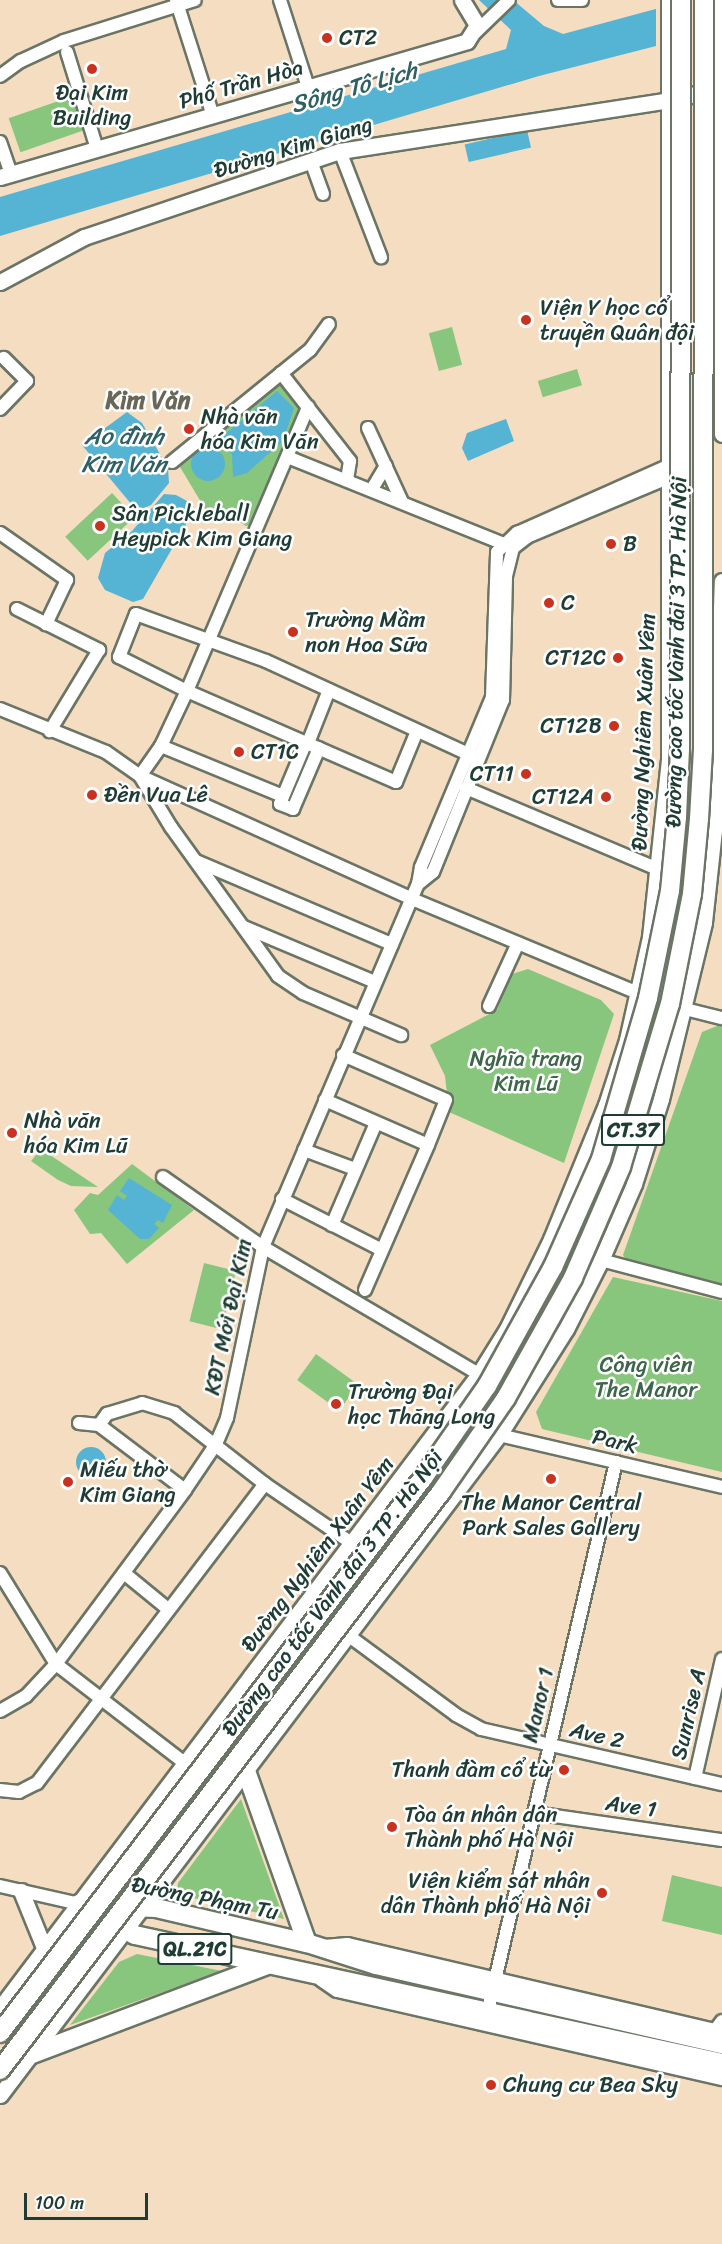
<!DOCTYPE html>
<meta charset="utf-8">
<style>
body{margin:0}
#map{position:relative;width:722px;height:2244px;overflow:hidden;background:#f4ddc0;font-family:Sriracha,sans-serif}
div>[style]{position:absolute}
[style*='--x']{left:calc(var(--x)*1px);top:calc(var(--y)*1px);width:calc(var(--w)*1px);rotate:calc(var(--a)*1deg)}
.green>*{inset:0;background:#88c67d;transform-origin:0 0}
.water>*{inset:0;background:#55b3d3;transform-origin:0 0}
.round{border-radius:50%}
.pier>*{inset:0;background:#f4ddc0}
.roads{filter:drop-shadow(2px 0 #6a7565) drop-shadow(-2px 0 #6a7565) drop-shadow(0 2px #6a7565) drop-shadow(0 -2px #6a7565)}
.minor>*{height:12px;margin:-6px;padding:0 6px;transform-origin:6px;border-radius:6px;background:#fff}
.major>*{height:15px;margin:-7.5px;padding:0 7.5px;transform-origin:7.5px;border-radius:7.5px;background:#fff}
.highway>*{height:18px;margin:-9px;padding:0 9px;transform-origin:9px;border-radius:9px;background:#fff}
.bridges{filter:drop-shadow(2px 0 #6a7565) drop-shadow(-2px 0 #6a7565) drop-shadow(0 2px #6a7565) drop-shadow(0 -2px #6a7565)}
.highway-bridge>*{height:18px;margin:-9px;padding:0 9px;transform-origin:9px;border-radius:9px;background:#fff}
.dots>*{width:16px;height:16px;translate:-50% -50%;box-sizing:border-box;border:3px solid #fff;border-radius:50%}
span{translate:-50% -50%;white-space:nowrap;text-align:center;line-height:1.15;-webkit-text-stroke:5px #fff;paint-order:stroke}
.shield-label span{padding:2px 4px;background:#fff;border:2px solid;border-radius:4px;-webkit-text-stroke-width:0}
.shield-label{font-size:21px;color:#1f3d34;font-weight:700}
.poi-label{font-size:22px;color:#1f3d34}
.left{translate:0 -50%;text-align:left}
.right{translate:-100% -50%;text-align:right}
.street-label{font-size:22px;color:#1f3d34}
.park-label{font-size:22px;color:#3e664a}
.water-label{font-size:24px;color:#2f6064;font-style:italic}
.neighbourhood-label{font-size:24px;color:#686758;font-weight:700}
.scale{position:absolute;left:24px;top:2193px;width:124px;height:27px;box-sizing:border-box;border:3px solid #1f3d34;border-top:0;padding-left:8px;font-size:18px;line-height:21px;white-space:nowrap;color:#1f3d34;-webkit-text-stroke:4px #fff;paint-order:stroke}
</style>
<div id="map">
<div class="green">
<i style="left:73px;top:96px;width:36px;height:68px;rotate:71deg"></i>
<i style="left:452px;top:327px;width:39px;height:24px;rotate:75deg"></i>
<i style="left:577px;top:369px;width:17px;height:41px;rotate:73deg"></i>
<i style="clip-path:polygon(280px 379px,304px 409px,256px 524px,246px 526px,226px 513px,207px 512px,177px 462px)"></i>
<i style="left:112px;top:493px;width:33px;height:64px;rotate:47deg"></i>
<i style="clip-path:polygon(528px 969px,601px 1000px,614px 1014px,564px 1163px,449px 1112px,445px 1076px,430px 1045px,497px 1010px,512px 974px)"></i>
<i style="clip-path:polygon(722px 1024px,722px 1285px,628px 1264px,623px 1255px,702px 1032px)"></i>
<i style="clip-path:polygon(41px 1149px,98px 1187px,71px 1186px,58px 1180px,31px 1161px)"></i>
<i style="clip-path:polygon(132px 1164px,194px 1210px,127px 1264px,101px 1233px,90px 1234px,74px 1210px,90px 1193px,98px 1195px)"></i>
<i style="left:204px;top:1263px;width:33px;height:60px;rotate:14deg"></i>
<i style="clip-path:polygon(613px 1277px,722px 1301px,722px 1472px,542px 1429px,536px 1412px)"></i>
<i style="left:316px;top:1354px;width:52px;height:32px;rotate:36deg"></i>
<i style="clip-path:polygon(241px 1799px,284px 1919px,193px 1898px,177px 1890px,178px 1883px)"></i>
<i style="clip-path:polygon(672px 1875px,722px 1887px,722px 1935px,662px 1921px)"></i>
<i style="clip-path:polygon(137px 1954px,222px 1971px,70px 2025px,119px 1962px)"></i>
</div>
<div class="water">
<i style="clip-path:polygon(479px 0,513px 0,544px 26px,563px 34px,689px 0,695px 36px,539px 76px,0 236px,0 197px,506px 49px,511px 30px)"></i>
<i style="left:527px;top:130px;width:18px;height:64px;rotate:77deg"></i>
<i style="clip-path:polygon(277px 391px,294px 408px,283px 441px,247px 473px,233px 477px,232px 454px,224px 448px,223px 436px)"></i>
<i style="clip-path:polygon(127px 412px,142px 423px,168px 468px,169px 483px,151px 505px,137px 511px,82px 445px)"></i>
<i style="clip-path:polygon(506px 419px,514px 441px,468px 461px,462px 448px,467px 433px)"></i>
<i class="round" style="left:191px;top:447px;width:34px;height:34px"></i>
<i style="clip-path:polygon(164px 494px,176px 495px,187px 501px,188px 521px,143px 599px,133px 602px,105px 590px,98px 578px,105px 553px,132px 531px)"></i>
<i style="clip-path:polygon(129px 1178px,172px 1205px,163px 1223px,158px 1220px,154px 1224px,159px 1228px,149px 1239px,140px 1239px,108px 1210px,117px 1195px,124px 1200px,127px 1196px,120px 1191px)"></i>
<i class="round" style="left:76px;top:1447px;width:30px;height:30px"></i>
</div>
<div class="pier">
<i style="clip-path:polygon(672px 0,722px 0,722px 37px,656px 47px,656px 3px)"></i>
</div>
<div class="roads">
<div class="minor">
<i style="--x:176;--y:0;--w:122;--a:72.3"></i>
<i style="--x:280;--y:0;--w:91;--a:72.2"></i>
<i style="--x:558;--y:0;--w:24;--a:0"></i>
<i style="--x:475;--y:33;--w:47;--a:-44.1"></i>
<i style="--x:67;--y:52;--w:102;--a:72.8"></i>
<i style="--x:0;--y:76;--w:26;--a:-36"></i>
<i style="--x:21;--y:61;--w:47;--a:-24.9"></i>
<i style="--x:64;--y:41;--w:137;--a:-17.4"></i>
<i style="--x:0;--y:142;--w:34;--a:71"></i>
<i style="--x:340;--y:151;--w:114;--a:68.9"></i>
<i style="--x:311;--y:161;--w:35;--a:70"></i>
<i style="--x:281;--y:373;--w:112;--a:51.9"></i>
<i style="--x:350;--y:461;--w:18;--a:99"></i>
<i style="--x:0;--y:409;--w:39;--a:-46"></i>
<i style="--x:27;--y:381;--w:33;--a:-135"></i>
<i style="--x:368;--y:428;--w:81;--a:65.3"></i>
<i style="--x:290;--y:458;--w:236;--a:21.9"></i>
<i style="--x:172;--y:462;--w:178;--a:-39.1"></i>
<i style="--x:310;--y:350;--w:32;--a:-54"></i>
<i style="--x:372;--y:489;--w:27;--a:-59"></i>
<i style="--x:0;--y:533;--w:82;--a:35"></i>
<i style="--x:67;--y:580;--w:49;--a:115.5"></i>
<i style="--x:17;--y:609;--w:92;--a:26.6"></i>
<i style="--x:99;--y:650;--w:95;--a:121.2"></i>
<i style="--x:0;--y:709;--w:114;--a:22.1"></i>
<i style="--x:106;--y:752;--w:42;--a:35.2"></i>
<i style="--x:140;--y:776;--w:60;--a:58.7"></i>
<i style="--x:171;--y:827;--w:183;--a:54.3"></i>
<i style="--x:278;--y:976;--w:30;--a:34"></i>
<i style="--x:303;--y:993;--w:107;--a:23.2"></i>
<i style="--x:417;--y:731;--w:55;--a:112.4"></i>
<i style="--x:396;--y:782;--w:228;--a:-156.5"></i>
<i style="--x:187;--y:691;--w:76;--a:-153.4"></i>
<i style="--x:119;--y:657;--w:46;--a:-68.4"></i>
<i style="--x:136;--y:614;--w:138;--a:19.9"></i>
<i style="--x:266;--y:661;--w:234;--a:24.7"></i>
<i style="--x:306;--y:742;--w:67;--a:112.8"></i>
<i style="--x:280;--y:804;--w:14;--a:21"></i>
<i style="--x:293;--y:809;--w:66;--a:-66.9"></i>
<i style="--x:308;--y:743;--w:57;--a:-68.4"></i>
<i style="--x:161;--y:746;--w:132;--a:22.3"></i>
<i style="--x:140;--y:776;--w:299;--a:24.3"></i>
<i style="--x:412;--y:899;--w:245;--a:22.6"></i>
<i style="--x:140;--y:776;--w:37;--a:-55"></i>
<i style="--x:161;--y:746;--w:61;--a:-64.7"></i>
<i style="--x:187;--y:691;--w:309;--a:-66.9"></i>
<i style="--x:466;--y:788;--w:211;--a:22.9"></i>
<i style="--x:196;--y:861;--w:213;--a:23"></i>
<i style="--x:418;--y:884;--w:19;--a:-39"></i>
<i style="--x:433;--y:872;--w:186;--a:-67.9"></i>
<i style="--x:503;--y:700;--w:124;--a:-88.6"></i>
<i style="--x:506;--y:576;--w:29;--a:-76"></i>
<i style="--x:513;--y:548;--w:18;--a:-38"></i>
<i style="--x:527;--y:537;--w:155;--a:-22.8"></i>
<i style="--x:244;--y:927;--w:142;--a:22.8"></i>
<i style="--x:489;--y:1006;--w:69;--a:-65.3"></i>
<i style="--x:685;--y:1009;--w:38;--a:14"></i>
<i style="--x:343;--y:1055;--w:112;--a:23.6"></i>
<i style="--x:446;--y:1100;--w:48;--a:111.8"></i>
<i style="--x:325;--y:1100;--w:112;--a:23.6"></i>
<i style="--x:428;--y:1145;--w:158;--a:113.5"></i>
<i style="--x:304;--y:1150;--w:54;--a:20.4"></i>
<i style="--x:163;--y:1177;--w:122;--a:35"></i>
<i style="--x:263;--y:1247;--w:251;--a:30.5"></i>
<i style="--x:282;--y:1199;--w:112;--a:27"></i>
<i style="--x:332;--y:1225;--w:111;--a:-66.7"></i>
<i style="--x:601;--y:1260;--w:125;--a:14.8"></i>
<i style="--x:79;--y:1423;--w:20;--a:6"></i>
<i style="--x:499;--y:1435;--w:229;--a:13.1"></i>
<i style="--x:185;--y:1490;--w:108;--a:-142.9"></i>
<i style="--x:99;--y:1425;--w:14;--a:-54"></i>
<i style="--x:107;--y:1414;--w:37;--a:-17"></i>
<i style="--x:142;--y:1403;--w:34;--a:17"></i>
<i style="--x:174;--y:1413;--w:115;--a:38"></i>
<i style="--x:265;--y:1484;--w:107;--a:34.3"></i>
<i style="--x:0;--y:1573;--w:107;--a:58.4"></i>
<i style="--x:56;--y:1664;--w:164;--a:37.6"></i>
<i style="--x:124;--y:1573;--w:57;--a:39.3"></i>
<i style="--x:349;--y:1636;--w:133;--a:36.4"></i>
<i style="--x:456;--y:1715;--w:29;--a:29"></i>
<i style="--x:481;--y:1729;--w:247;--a:12.9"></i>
<i style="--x:0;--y:1711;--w:30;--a:-30"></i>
<i style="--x:26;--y:1696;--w:44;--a:-46.8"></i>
<i style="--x:56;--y:1664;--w:217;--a:-53.4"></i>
<i style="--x:185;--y:1490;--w:55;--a:-56"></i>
<i style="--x:216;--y:1444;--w:28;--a:-67"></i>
<i style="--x:227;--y:1418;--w:175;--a:-78.1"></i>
<i style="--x:263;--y:1247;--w:395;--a:-66.9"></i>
<i style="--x:418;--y:884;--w:17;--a:-80"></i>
<i style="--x:421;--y:867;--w:184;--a:-67.3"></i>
<i style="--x:492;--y:697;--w:145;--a:-88"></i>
<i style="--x:497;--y:552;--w:28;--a:-44"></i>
<i style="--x:517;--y:533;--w:167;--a:-24"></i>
<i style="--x:695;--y:1778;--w:122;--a:-77.2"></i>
<i style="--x:0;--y:1790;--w:19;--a:6"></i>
<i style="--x:19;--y:1792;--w:20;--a:-27"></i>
<i style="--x:37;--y:1783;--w:376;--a:-52.7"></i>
<i style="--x:534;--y:1813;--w:190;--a:8.2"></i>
<i style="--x:0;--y:1886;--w:81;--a:12.8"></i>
<i style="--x:486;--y:2019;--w:572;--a:-76.86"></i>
<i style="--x:710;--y:2037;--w:20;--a:-53"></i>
</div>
<div class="major">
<i style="--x:722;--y:0;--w:434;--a:90"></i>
<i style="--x:0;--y:177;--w:486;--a:-16.2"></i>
<i style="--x:467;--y:41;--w:19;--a:-58"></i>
<i style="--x:477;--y:25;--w:29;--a:-121"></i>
<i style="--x:0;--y:282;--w:95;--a:-28.2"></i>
<i style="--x:84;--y:237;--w:270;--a:-18.6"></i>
<i style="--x:340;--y:151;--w:333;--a:-8.8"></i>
<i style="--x:669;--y:100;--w:54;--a:-12.8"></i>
<i style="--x:21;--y:1891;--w:64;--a:67.9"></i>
<i style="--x:324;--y:1947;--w:23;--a:-5"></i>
<i style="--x:347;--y:1945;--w:385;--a:13.2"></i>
<i style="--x:321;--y:1978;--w:19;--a:35"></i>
<i style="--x:337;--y:1989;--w:395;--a:12.9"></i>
<i style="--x:0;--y:2008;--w:795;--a:-52.93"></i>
<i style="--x:479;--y:1374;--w:53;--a:-58.1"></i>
<i style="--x:507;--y:1329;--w:100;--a:-63.9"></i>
<i style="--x:551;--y:1239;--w:145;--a:-67.7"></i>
<i style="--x:606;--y:1105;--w:68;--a:-72.1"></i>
<i style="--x:627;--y:1040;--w:106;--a:-77.4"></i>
<i style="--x:650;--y:937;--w:179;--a:-83.9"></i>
<i style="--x:669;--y:759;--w:759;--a:-90"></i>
<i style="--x:0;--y:2095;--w:827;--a:-52.91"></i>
<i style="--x:499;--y:1435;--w:125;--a:-57.7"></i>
<i style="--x:566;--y:1329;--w:77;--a:-63.1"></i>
<i style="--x:601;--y:1260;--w:83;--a:-66.5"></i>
<i style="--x:634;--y:1184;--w:89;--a:-72.4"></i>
<i style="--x:661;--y:1099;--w:182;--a:-76.3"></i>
<i style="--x:704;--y:922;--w:93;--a:-83.8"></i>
<i style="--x:714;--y:830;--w:249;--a:-88.2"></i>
</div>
<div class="highway">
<i style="--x:246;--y:1771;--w:182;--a:70.5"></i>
<i style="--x:79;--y:1904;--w:64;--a:29"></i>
<i style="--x:135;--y:1935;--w:601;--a:12.3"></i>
<i style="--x:84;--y:1905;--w:72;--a:2.4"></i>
<i style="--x:156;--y:1908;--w:155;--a:13.1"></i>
<i style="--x:307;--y:1943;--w:72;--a:17.7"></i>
<i style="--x:376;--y:1965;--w:355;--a:12.9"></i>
<i style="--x:32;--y:2054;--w:252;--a:-20.7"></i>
</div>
</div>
<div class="bridges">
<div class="highway-bridge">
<i style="--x:0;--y:2033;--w:698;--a:-52.69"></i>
<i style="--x:423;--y:1478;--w:112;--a:-55.2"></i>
<i style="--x:487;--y:1386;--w:136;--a:-61"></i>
<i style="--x:553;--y:1267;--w:118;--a:-66"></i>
<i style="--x:601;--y:1159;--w:168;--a:-73.7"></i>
<i style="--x:648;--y:998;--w:109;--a:-78.4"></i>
<i style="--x:670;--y:891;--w:74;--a:-84.6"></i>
<i style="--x:677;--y:817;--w:68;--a:-87.5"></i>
<i style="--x:680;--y:749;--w:749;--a:-89.92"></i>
<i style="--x:0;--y:2070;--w:727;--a:-52.66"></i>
<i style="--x:441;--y:1492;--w:114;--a:-55.3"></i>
<i style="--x:506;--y:1398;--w:137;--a:-60.8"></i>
<i style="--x:573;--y:1278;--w:121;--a:-66.6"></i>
<i style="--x:621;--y:1167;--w:170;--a:-73.3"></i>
<i style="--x:670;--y:1004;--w:112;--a:-78.7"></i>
<i style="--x:692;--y:894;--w:75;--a:-84.7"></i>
<i style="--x:699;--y:819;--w:69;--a:-86.7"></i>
<i style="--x:703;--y:750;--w:750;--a:-89.92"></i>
</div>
</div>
<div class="dots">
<i style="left:327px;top:38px;background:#c8321e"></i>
<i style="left:92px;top:69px;background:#c8321e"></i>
<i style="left:526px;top:320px;background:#c8321e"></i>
<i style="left:189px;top:429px;background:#c8321e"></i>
<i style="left:100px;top:526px;background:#c8321e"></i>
<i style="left:611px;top:544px;background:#c8321e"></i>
<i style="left:549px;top:603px;background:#c8321e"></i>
<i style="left:293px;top:632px;background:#c8321e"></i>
<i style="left:618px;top:658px;background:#c8321e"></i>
<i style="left:614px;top:726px;background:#c8321e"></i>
<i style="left:239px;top:752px;background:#c8321e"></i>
<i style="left:526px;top:774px;background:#c8321e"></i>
<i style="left:92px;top:795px;background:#c8321e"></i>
<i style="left:606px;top:797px;background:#c8321e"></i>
<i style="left:12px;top:1133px;background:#c8321e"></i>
<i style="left:336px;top:1404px;background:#c8321e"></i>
<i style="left:551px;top:1479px;background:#c8321e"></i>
<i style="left:68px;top:1482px;background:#c8321e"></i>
<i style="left:564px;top:1770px;background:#c8321e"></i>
<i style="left:392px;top:1827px;background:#c8321e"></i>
<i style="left:602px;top:1893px;background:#c8321e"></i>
<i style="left:491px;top:2085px;background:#c8321e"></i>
</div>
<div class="shield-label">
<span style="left:633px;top:1130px">CT.37</span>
<span style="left:195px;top:1949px">QL.21C</span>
</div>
<div class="poi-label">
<span class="left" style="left:339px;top:38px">CT2</span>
<span style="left:92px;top:105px">Đại Kim<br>Building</span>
<span class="left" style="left:540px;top:320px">Viện Y học cổ<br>truyền Quân đội</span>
<span class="left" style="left:201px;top:429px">Nhà văn<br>hóa Kim Văn</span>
<span class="left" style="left:112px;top:526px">Sân Pickleball<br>Heypick Kim Giang</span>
<span class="left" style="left:623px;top:544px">B</span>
<span class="left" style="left:561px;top:603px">C</span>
<span class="left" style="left:305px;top:632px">Trường Mầm<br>non Hoa Sữa</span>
<span class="right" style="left:606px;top:658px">CT12C</span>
<span class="right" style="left:602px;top:726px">CT12B</span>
<span class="left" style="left:251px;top:752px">CT1C</span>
<span class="right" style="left:514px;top:774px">CT11</span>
<span class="left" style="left:104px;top:795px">Đền Vua Lê</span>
<span class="right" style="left:594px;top:797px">CT12A</span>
<span class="left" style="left:24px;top:1133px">Nhà văn<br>hóa Kim Lũ</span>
<span class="left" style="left:348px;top:1404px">Trường Đại<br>học Thăng Long</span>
<span class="left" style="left:80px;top:1482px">Miếu thờ<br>Kim Giang</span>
<span style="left:551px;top:1515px">The Manor Central<br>Park Sales Gallery</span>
<span class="right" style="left:552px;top:1770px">Thanh đàm cổ từ</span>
<span class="left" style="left:404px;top:1827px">Tòa án nhân dân<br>Thành phố Hà Nội</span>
<span class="right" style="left:590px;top:1893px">Viện kiểm sát nhân<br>dân Thành phố Hà Nội</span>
<span class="left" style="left:503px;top:2085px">Chung cư Bea Sky</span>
</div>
<div class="street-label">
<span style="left:241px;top:84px;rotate:-16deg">Phố Trần Hòa</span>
<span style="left:293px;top:147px;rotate:-17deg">Đường Kim Giang</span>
<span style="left:676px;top:652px;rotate:-89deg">Đường cao tốc Vành đai 3 TP. Hà Nội</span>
<span style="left:643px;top:732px;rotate:-88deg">Đường Nghiêm Xuân Yêm</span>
<span style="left:228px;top:1317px;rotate:-78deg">KĐT Mới Đại Kim</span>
<span style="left:615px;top:1441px;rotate:13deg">Park</span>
<span style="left:317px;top:1554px;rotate:-53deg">Đường Nghiêm Xuân Yêm</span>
<span style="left:332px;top:1593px;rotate:-53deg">Đường cao tốc Vành đai 3 TP. Hà Nội</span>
<span style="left:538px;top:1705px;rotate:-77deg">Manor 1</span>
<span style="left:688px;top:1714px;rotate:-77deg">Sunrise A</span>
<span style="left:597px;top:1735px;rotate:13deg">Ave 2</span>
<span style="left:631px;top:1806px;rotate:8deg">Ave 1</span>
<span style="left:205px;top:1898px;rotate:11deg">Đường Phạm Tu</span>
</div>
<div class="park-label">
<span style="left:526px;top:1071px">Nghĩa trang<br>Kim Lũ</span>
<span style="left:646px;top:1377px">Công viên<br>The Manor</span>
</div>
<div class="water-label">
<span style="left:354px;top:88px;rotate:-16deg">Sông Tô Lịch</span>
<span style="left:124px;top:451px">Ao đình<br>Kim Văn</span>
</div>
<div class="neighbourhood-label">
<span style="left:148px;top:401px">Kim Văn</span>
</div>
<div class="scale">100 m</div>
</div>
